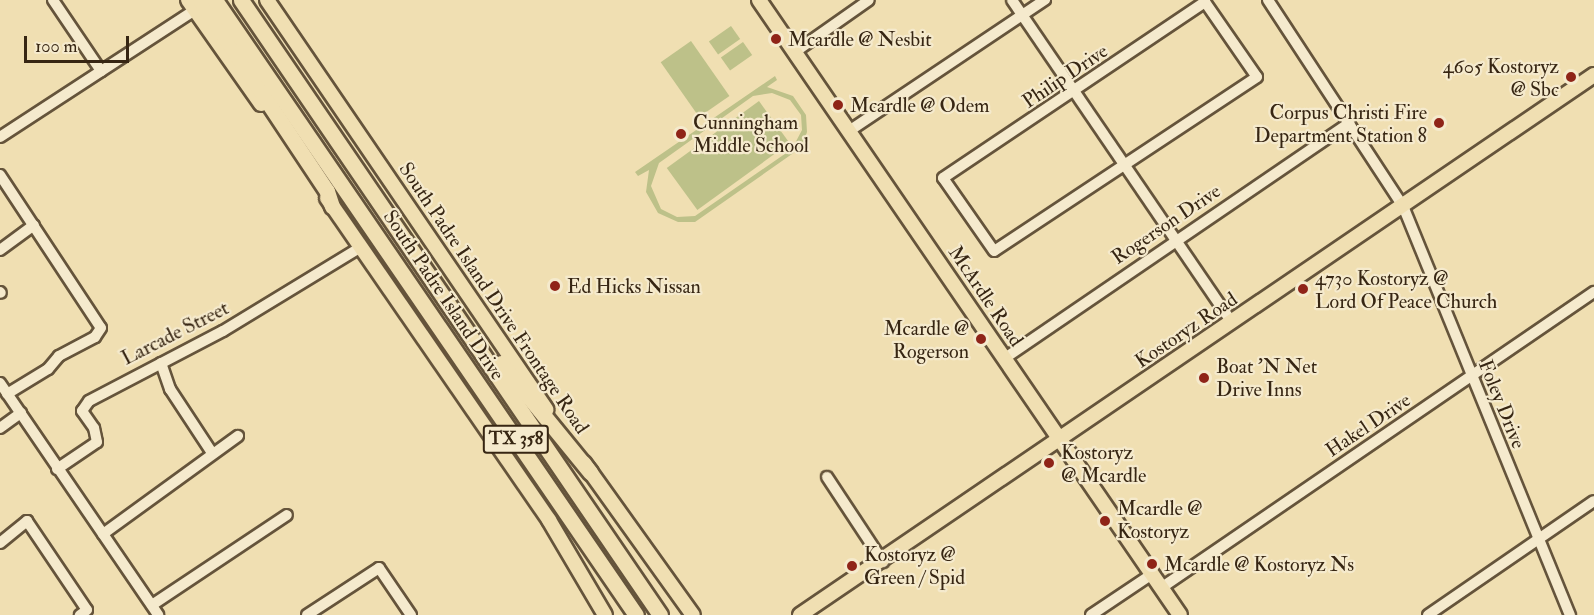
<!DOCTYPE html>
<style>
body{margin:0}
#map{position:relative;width:1594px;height:615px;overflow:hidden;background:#f0dfb2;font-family:"IM FELL Double Pica",serif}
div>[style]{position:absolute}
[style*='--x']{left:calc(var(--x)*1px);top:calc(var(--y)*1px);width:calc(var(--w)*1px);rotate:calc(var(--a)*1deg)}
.green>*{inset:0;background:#bdc189;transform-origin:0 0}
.roads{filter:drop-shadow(2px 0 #65543b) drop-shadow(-2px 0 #65543b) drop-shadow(0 2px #65543b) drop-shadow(0 -2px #65543b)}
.minor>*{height:10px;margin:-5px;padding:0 5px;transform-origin:5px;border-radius:5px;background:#f5eacd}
.major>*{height:14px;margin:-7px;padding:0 7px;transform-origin:7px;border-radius:7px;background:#f0dfb2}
.highway>*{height:15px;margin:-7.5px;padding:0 7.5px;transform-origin:7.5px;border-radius:7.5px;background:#f0dfb2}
.dots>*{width:16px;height:16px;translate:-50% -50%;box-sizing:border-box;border:3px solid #f5eacd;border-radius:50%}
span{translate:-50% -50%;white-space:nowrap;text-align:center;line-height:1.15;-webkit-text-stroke:4.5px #f5eacd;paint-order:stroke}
.shield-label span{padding:2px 4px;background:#f5eacd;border:2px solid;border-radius:4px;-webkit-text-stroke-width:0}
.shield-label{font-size:18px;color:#372613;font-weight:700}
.poi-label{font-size:20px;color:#372613}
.left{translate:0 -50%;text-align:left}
.right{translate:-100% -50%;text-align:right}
.street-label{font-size:20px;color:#372613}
.scale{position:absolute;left:24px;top:36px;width:105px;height:27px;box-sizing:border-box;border:3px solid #372613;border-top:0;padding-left:8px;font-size:18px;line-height:21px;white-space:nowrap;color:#372613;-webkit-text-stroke:4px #f5eacd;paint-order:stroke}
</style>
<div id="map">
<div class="green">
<i style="left:731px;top:26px;width:16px;height:27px;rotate:55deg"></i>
<i style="left:691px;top:41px;width:67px;height:37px;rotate:55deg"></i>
<i style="left:743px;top:42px;width:16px;height:27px;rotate:55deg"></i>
<i style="clip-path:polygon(evenodd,775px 76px,777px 80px,767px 87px,793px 96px,806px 115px,807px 132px,802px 147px,695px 222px,678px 222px,658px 213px,646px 192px,649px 170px,638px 176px,635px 172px,775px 76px,772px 93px,790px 100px,801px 115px,802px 130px,792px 149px,695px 216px,677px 217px,661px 209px,651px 186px,659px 163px,753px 96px,772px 93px)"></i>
<i style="left:759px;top:101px;width:52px;height:114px;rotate:54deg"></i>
</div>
<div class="roads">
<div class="minor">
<i style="--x:53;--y:0;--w:86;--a:55.9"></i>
<i style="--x:1012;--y:0;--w:390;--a:55.7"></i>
<i style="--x:1268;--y:0;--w:246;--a:56.8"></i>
<i style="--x:1403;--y:206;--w:442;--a:67.8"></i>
<i style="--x:1205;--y:2;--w:91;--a:55.3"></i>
<i style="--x:1257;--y:77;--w:315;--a:146.5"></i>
<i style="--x:994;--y:251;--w:89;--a:-124.9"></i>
<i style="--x:943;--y:178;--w:316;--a:-33.9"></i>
<i style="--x:795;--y:52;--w:90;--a:-35.1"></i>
<i style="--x:849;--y:131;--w:236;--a:-33.8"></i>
<i style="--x:0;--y:137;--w:233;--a:-33.1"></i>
<i style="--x:0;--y:175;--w:183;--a:56.6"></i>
<i style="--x:101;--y:328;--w:11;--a:124"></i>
<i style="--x:95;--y:337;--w:41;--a:152.2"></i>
<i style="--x:59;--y:356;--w:17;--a:130"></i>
<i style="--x:48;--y:369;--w:48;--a:148.6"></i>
<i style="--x:0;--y:250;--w:42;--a:-36.3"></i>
<i style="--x:0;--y:292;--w:1;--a:45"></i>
<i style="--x:1005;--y:358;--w:417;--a:-34.3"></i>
<i style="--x:161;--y:363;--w:28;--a:71"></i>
<i style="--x:170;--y:389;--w:77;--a:56.7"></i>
<i style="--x:0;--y:383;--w:281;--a:55.7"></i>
<i style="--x:0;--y:428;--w:26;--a:-36"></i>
<i style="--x:57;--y:469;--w:48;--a:-34"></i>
<i style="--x:97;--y:442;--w:14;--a:-102"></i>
<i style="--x:94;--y:428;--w:21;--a:-125"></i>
<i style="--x:82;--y:411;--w:12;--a:-55"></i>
<i style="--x:89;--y:401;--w:151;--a:-27.6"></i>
<i style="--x:223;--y:331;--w:162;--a:-31.3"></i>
<i style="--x:827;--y:477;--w:102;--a:56.6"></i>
<i style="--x:103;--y:534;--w:167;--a:-36"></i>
<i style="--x:0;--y:543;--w:35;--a:-39"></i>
<i style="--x:27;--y:521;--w:107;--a:56"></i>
<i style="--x:87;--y:610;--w:9;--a:144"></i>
<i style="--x:1161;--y:588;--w:525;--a:-34.36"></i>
<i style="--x:152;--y:605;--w:162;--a:-33.7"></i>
<i style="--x:307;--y:615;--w:86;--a:-33.1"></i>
<i style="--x:379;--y:568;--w:57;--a:55.8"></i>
<i style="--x:1091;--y:615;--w:73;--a:-33.9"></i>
<i style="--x:1428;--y:615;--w:201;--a:-34.5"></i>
</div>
<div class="major">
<i style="--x:188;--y:0;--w:127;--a:54.9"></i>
<i style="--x:267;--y:0;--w:496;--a:55.7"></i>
<i style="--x:759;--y:0;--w:745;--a:55.61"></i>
<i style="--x:327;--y:198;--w:391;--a:55.4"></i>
<i style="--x:549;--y:520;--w:110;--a:59.5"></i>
<i style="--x:584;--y:463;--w:187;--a:54.4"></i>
<i style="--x:800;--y:615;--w:960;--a:-34.22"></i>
</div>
<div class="highway">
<i style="--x:200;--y:0;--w:229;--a:56.4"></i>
<i style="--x:327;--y:191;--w:16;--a:72"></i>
<i style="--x:215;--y:0;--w:745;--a:55.61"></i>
<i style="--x:241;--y:0;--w:744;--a:55.73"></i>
<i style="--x:501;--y:363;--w:141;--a:50.8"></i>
</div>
</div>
<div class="dots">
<i style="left:776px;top:39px;background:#8f2418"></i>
<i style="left:1571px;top:77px;background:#8f2418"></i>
<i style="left:838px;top:105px;background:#8f2418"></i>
<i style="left:1439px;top:123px;background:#8f2418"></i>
<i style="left:681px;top:134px;background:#8f2418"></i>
<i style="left:555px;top:286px;background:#8f2418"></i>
<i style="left:1303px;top:289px;background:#8f2418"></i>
<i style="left:981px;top:339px;background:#8f2418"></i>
<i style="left:1204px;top:378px;background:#8f2418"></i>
<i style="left:1049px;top:463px;background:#8f2418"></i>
<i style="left:1105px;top:521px;background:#8f2418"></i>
<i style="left:1152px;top:564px;background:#8f2418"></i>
<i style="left:852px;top:566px;background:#8f2418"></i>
</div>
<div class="shield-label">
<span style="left:516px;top:439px">TX 358</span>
</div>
<div class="poi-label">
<span class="left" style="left:788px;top:39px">Mcardle @ Nesbit</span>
<span class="right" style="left:1559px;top:78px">4605 Kostoryz<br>@ Sbc</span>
<span class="left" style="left:850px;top:105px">Mcardle @ Odem</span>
<span class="right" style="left:1427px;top:124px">Corpus Christi Fire<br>Department Station 8</span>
<span class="left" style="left:693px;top:134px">Cunningham<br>Middle School</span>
<span class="left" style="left:1315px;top:290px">4730 Kostoryz @<br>Lord Of Peace Church</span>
<span class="left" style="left:567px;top:286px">Ed Hicks Nissan</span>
<span class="right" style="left:969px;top:340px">Mcardle @<br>Rogerson</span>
<span class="left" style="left:1216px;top:378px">Boat 'N Net<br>Drive Inns</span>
<span class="left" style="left:1061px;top:464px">Kostoryz<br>@ Mcardle</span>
<span class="left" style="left:1117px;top:520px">Mcardle @<br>Kostoryz</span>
<span class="left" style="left:864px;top:566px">Kostoryz @<br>Green / Spid</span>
<span class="left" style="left:1164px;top:564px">Mcardle @ Kostoryz Ns</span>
</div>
<div class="street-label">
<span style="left:1065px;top:76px;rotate:-34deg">Philip Drive</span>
<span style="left:1166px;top:224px;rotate:-34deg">Rogerson Drive</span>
<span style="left:444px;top:295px;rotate:56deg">South Padre Island Drive</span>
<span style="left:986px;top:296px;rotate:56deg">McArdle Road</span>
<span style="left:494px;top:298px;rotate:56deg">South Padre Island Drive Frontage Road</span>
<span style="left:1186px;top:330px;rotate:-34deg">Kostoryz Road</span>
<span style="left:175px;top:333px;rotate:-27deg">Larcade Street</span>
<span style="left:1502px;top:404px;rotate:68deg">Foley Drive</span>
<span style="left:1368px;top:425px;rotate:-34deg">Hakel Drive</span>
</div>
<div class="scale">100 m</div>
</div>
